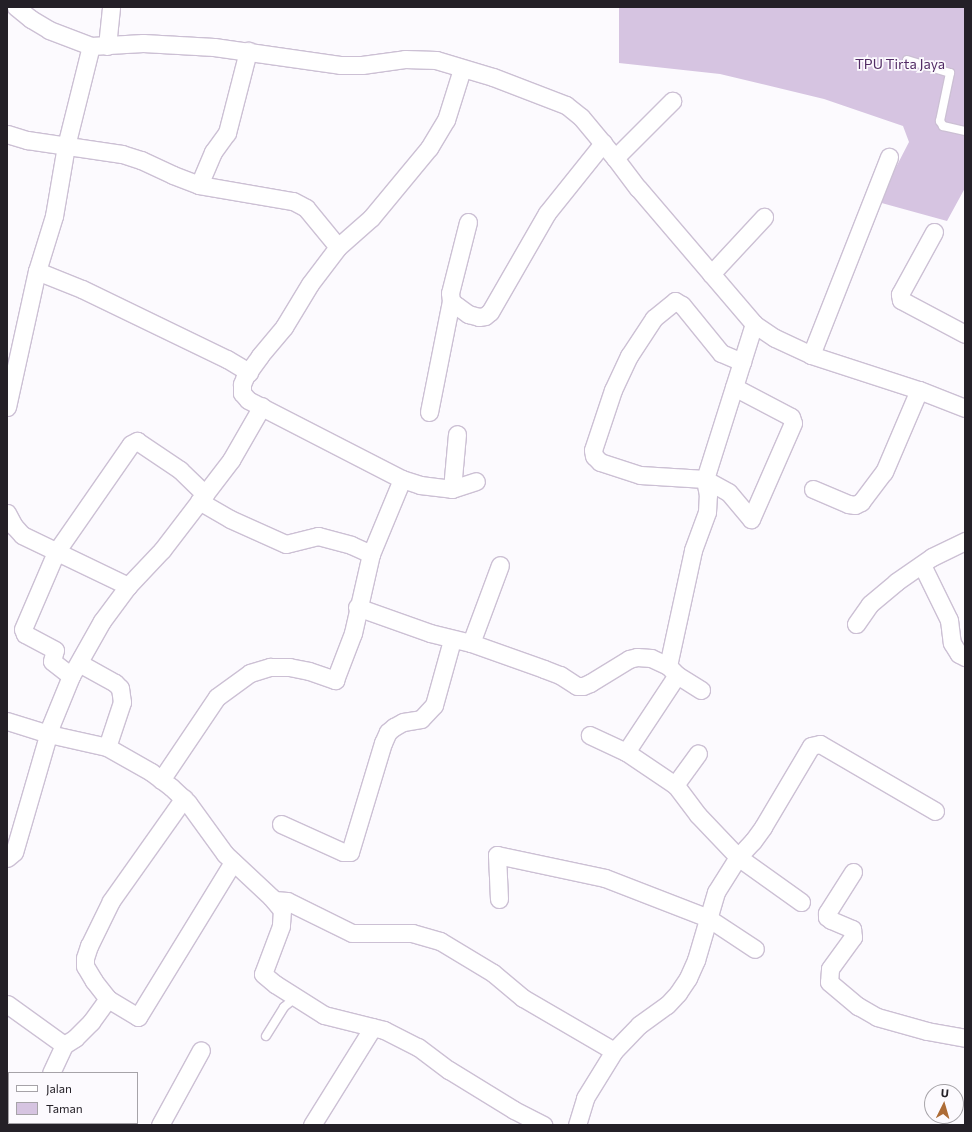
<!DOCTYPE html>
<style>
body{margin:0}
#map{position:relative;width:972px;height:1132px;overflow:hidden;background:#fcfafe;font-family:Commissioner,sans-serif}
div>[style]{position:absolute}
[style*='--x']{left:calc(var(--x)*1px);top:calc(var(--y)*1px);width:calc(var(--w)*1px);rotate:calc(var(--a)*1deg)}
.green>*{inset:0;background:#d6c4e1}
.roads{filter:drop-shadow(1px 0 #ccc0d4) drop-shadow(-1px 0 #ccc0d4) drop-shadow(0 1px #ccc0d4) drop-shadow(0 -1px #ccc0d4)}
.service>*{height:8px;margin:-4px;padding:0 4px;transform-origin:4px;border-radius:4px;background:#fff}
.minor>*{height:17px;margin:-8.5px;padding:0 8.5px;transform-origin:8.5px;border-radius:8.5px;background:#fff}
span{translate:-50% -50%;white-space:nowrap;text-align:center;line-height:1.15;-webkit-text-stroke:3.5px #fcfafe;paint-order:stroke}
.park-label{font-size:14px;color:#522c65}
.frame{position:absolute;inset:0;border:8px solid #242027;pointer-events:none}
.legend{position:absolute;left:8px;top:1072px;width:130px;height:52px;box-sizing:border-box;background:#fcfafe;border:1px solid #a6a3a8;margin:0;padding:5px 7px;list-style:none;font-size:12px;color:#242027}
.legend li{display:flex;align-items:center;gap:8px;height:20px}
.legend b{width:20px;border:1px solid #a6a3a8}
.north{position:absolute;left:924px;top:1084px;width:40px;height:40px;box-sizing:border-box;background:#fcfafe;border:1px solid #a6a3a8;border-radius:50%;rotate:5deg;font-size:11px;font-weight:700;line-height:16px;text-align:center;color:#242027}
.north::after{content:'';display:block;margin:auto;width:14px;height:18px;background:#ad6c36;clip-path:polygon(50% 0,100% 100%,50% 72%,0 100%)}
</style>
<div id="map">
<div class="green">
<i style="clip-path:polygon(619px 7px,965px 7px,965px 188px,947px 221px,878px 202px,909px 142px,903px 126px,824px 99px,720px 74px,619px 63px)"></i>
</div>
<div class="roads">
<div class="service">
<i style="--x:907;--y:60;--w:45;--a:16.8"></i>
<i style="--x:950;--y:73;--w:49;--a:101.8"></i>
<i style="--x:940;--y:121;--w:6;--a:59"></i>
<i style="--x:943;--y:126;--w:23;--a:13"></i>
<i style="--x:266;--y:1036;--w:34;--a:-58"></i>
<i style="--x:284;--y:1007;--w:14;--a:-39"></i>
</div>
<div class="minor">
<i style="--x:16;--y:7;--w:19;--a:39"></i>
<i style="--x:31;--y:19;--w:21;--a:31"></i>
<i style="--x:49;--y:30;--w:45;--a:20.9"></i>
<i style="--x:91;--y:46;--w:52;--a:-3.3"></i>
<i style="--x:143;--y:43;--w:71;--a:3.2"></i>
<i style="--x:214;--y:47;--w:127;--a:8.1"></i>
<i style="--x:340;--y:65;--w:22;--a:0"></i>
<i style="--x:362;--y:65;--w:43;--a:-7.9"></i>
<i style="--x:405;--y:59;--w:31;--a:2"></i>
<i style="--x:436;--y:60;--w:59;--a:16.6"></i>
<i style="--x:493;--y:77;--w:78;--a:21"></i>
<i style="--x:566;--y:105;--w:19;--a:39"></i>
<i style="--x:581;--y:117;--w:53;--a:50.3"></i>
<i style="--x:615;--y:158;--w:38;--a:53"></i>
<i style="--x:638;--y:188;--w:179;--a:49.5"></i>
<i style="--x:754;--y:324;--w:25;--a:34"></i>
<i style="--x:775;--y:338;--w:40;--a:25"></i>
<i style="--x:811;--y:355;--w:114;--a:18"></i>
<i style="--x:919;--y:390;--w:49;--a:21.4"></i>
<i style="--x:107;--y:46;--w:39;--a:-84"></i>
<i style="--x:7;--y:134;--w:21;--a:17"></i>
<i style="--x:27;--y:140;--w:96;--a:8.4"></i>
<i style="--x:122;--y:154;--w:20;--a:18"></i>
<i style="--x:141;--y:160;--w:35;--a:25"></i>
<i style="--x:173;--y:175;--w:28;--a:21"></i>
<i style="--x:199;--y:185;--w:95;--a:9.7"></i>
<i style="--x:293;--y:201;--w:15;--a:28"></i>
<i style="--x:306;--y:208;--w:50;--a:50.6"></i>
<i style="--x:338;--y:247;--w:44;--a:-41.3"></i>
<i style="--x:371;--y:218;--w:91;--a:-50.4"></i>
<i style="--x:429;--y:148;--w:33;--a:-59"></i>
<i style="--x:446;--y:120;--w:53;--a:-72.6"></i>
<i style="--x:615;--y:158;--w:81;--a:-45"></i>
<i style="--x:199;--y:185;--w:36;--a:-67"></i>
<i style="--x:213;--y:152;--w:24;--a:-54"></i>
<i style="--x:227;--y:133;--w:85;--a:-75.6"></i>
<i style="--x:468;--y:222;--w:73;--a:104.2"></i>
<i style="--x:450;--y:293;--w:8;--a:83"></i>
<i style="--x:451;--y:301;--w:8;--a:40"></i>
<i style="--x:457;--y:306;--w:14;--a:36"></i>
<i style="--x:468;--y:314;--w:11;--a:15"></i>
<i style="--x:479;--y:317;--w:6;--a:-9"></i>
<i style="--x:485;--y:316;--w:6;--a:-39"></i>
<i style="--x:490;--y:312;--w:114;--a:-60.1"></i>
<i style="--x:547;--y:213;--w:90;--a:-51.3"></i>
<i style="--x:934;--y:232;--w:71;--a:118.7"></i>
<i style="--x:900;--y:294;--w:6;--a:81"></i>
<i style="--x:901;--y:300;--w:72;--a:28"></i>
<i style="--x:338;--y:247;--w:46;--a:127.1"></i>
<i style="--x:310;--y:284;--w:50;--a:121.2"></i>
<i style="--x:284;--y:327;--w:38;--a:130"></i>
<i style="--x:260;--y:356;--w:26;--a:126"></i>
<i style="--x:245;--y:377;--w:8;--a:113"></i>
<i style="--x:242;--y:384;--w:9;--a:90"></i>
<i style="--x:242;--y:393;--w:9;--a:49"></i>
<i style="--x:248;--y:400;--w:173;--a:27.2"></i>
<i style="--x:402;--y:479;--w:19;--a:18"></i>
<i style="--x:420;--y:485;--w:32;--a:7"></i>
<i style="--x:452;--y:489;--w:25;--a:-18"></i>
<i style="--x:37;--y:271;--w:48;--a:21.8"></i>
<i style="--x:82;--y:289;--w:161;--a:25.8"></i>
<i style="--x:227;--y:359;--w:26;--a:31"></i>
<i style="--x:711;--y:274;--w:78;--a:-47.1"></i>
<i style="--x:811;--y:355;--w:213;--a:-68.5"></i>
<i style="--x:734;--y:387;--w:64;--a:27.8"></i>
<i style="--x:791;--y:417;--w:6;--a:72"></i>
<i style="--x:793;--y:423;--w:105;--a:113.6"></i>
<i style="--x:751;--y:519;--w:35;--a:-130"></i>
<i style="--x:728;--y:492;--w:26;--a:-151"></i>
<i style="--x:705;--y:479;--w:65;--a:-176.5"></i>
<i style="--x:640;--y:475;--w:42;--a:-162"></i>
<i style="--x:600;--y:462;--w:8;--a:-135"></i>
<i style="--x:594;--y:456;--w:6;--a:-99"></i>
<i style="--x:593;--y:450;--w:63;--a:-71.6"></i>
<i style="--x:613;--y:390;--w:38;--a:-65"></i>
<i style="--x:629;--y:356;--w:45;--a:-56.7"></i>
<i style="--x:654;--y:318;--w:27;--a:-39"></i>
<i style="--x:675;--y:301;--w:8;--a:30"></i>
<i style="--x:682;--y:305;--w:62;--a:50.9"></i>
<i style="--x:721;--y:353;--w:23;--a:23"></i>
<i style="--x:7;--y:407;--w:139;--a:-77.6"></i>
<i style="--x:37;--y:271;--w:58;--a:-72.8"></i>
<i style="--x:54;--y:216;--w:71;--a:-80.3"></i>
<i style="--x:66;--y:146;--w:103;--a:-76"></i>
<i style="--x:429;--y:412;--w:113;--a:-78.8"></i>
<i style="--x:452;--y:489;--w:55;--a:-84.8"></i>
<i style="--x:813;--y:489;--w:38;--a:23"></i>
<i style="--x:848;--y:504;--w:7;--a:8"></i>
<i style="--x:855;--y:505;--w:7;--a:-27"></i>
<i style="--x:861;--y:502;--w:38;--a:-53"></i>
<i style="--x:884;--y:472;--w:89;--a:-66.9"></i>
<i style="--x:205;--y:494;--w:43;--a:-52.6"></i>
<i style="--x:231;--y:460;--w:62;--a:-60.1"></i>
<i style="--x:199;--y:501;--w:36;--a:30"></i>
<i style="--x:230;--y:519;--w:61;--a:24.1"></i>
<i style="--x:286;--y:544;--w:33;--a:-14"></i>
<i style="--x:318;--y:536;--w:34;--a:15"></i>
<i style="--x:351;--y:545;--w:22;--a:24"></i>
<i style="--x:7;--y:513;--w:15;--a:62"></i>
<i style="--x:14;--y:526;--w:12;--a:48"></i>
<i style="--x:22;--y:535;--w:118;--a:25.7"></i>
<i style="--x:128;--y:586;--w:44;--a:126.6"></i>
<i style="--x:102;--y:621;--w:63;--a:119.4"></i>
<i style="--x:71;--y:676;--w:53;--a:112.2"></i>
<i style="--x:51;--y:725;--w:132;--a:106.2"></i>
<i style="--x:14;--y:852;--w:9;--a:139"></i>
<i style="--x:922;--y:565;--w:61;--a:63.9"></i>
<i style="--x:949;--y:620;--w:23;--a:83"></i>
<i style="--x:952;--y:643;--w:13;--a:58"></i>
<i style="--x:959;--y:654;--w:7;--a:27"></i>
<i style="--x:357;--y:607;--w:77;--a:19.6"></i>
<i style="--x:430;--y:633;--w:42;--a:13.7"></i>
<i style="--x:471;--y:643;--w:77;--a:19.6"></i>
<i style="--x:544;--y:669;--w:17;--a:21"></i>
<i style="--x:560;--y:675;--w:20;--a:33"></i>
<i style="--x:577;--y:686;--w:6;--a:0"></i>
<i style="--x:583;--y:686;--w:8;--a:-23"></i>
<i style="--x:590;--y:683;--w:46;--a:-31.6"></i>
<i style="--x:629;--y:659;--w:8;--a:-14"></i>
<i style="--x:637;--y:657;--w:14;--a:4"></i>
<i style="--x:651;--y:658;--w:19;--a:25"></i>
<i style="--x:856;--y:624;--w:24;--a:-55"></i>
<i style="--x:870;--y:604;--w:34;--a:-40"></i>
<i style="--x:896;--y:582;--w:44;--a:-34.8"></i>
<i style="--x:932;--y:557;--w:37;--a:-26"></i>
<i style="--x:471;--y:643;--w:83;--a:-69.6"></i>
<i style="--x:79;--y:663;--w:41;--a:29.1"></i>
<i style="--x:115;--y:683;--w:7;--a:45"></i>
<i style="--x:120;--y:688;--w:14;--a:82"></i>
<i style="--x:122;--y:702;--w:47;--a:108.4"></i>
<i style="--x:71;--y:676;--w:24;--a:-142"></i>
<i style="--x:52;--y:661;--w:11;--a:-75"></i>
<i style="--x:55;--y:650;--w:34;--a:-152"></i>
<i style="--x:25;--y:634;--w:5;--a:-112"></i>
<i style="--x:23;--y:629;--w:84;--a:-66.8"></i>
<i style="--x:56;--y:552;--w:131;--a:-55.2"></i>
<i style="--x:131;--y:444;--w:7;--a:-27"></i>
<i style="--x:137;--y:441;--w:52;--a:34"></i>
<i style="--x:180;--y:470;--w:35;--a:44"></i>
<i style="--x:205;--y:494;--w:71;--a:127.5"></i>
<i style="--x:162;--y:550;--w:50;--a:133.4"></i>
<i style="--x:701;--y:690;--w:28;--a:-148"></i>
<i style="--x:677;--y:675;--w:13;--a:-135"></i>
<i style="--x:668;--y:666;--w:119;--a:-77.8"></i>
<i style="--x:693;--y:550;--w:40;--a:-69.8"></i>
<i style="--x:707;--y:512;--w:17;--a:-87"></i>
<i style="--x:708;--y:495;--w:16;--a:-101"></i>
<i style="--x:705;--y:479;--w:163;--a:-72.5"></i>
<i style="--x:7;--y:721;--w:44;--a:17.2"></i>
<i style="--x:49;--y:734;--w:59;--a:12.6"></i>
<i style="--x:107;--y:747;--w:51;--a:29.6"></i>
<i style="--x:151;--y:772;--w:25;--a:37"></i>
<i style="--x:171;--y:787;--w:23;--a:43"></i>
<i style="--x:188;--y:803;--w:63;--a:54"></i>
<i style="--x:225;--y:854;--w:63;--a:43.1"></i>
<i style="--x:271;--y:897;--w:17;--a:50"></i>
<i style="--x:282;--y:910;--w:16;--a:94"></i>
<i style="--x:281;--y:926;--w:51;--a:110.6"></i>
<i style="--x:263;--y:974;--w:16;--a:40"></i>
<i style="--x:275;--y:984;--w:58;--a:32.3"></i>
<i style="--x:324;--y:1015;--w:62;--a:14"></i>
<i style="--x:384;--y:1030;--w:38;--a:27"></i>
<i style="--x:418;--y:1047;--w:39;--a:37"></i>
<i style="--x:449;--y:1070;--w:76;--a:31.6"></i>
<i style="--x:514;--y:1110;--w:33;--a:27"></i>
<i style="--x:626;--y:752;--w:92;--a:-56.5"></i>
<i style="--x:161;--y:780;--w:100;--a:-56"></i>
<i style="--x:217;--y:697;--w:41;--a:-36"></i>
<i style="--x:250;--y:673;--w:21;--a:-17"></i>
<i style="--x:270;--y:667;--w:19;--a:0"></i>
<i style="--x:289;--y:667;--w:20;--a:11"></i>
<i style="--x:309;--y:671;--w:28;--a:19"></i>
<i style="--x:335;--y:680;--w:50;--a:-69"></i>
<i style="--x:353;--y:633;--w:81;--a:-77.2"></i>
<i style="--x:371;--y:554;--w:81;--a:-67.5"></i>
<i style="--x:675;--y:785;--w:39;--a:-54"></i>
<i style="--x:281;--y:824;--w:68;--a:24.3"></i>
<i style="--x:343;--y:852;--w:7;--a:0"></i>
<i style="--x:350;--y:852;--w:114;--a:-73.2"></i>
<i style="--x:383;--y:743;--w:12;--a:-66"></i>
<i style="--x:388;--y:732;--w:8;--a:-40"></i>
<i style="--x:394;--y:727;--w:10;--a:-29"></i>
<i style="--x:403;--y:722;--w:18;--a:-9"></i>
<i style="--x:421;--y:719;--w:19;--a:-47"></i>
<i style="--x:434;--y:705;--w:67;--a:-74.5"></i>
<i style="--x:853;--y:872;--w:49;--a:122.4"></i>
<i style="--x:827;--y:913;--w:4;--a:90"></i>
<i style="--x:827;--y:917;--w:5;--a:37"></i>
<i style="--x:831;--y:920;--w:23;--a:23"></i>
<i style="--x:852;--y:929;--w:8;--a:83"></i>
<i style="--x:853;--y:937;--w:39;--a:126"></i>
<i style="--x:830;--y:969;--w:13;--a:94"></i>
<i style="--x:829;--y:982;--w:38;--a:40"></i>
<i style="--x:858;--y:1006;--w:22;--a:30"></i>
<i style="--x:877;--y:1017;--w:52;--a:15.6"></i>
<i style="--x:927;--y:1031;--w:39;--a:10"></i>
<i style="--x:499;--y:899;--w:44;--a:-92.6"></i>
<i style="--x:497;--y:855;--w:110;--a:12"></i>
<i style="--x:605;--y:878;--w:110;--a:21.2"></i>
<i style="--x:708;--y:918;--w:56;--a:33.4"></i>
<i style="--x:274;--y:900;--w:13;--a:4"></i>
<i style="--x:287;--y:901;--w:72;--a:26.2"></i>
<i style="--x:352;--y:933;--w:60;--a:0"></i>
<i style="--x:412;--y:933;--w:29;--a:16"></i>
<i style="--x:440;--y:941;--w:62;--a:31.1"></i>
<i style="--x:493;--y:973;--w:39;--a:40"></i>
<i style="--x:523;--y:998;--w:105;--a:30.2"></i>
<i style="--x:801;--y:902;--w:77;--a:-144.5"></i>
<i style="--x:738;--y:857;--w:22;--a:-47"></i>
<i style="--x:753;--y:841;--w:17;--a:-54"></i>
<i style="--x:763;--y:827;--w:94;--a:-59.3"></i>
<i style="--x:811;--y:746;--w:9;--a:-13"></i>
<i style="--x:820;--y:744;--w:133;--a:30.2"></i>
<i style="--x:108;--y:999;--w:35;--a:31"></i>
<i style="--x:138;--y:1017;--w:182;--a:-58.5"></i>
<i style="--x:7;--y:1004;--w:70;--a:35.7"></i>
<i style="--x:64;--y:1045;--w:13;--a:-32"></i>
<i style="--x:75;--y:1038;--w:23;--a:-45"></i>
<i style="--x:91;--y:1022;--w:29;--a:-54"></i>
<i style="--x:108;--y:999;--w:23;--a:-128"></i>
<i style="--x:94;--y:981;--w:17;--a:-121"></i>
<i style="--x:85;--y:966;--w:8;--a:-90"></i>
<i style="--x:85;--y:958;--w:13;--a:-72"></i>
<i style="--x:89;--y:946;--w:50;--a:-63.9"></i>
<i style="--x:111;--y:901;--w:126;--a:-54.7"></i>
<i style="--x:51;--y:1073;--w:31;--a:-65"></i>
<i style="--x:28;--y:1125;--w:2;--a:-90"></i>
<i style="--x:160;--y:1125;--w:85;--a:-61.3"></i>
<i style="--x:312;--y:1125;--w:115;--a:-58.1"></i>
<i style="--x:577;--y:1125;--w:28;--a:-73"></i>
<i style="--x:585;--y:1098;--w:55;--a:-58.3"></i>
<i style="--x:614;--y:1051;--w:36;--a:-46"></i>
<i style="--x:639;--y:1025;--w:34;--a:-36"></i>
<i style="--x:667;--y:1005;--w:16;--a:-47"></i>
<i style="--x:678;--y:993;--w:18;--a:-56"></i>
<i style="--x:688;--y:978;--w:20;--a:-66"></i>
<i style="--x:696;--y:960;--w:71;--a:-73.6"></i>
<i style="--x:716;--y:892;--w:41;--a:-57.8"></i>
<i style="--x:738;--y:857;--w:58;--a:-133.6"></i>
<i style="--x:698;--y:815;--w:38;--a:-127"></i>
<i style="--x:675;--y:785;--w:59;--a:-146"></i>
<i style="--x:626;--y:752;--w:40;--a:-155"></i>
</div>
</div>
<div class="park-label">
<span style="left:900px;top:64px">TPU Tirta Jaya</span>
</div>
<div class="frame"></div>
<ul class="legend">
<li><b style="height:5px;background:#fff"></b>Jalan</li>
<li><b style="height:11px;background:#d6c4e1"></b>Taman</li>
</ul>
<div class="north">U</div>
</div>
